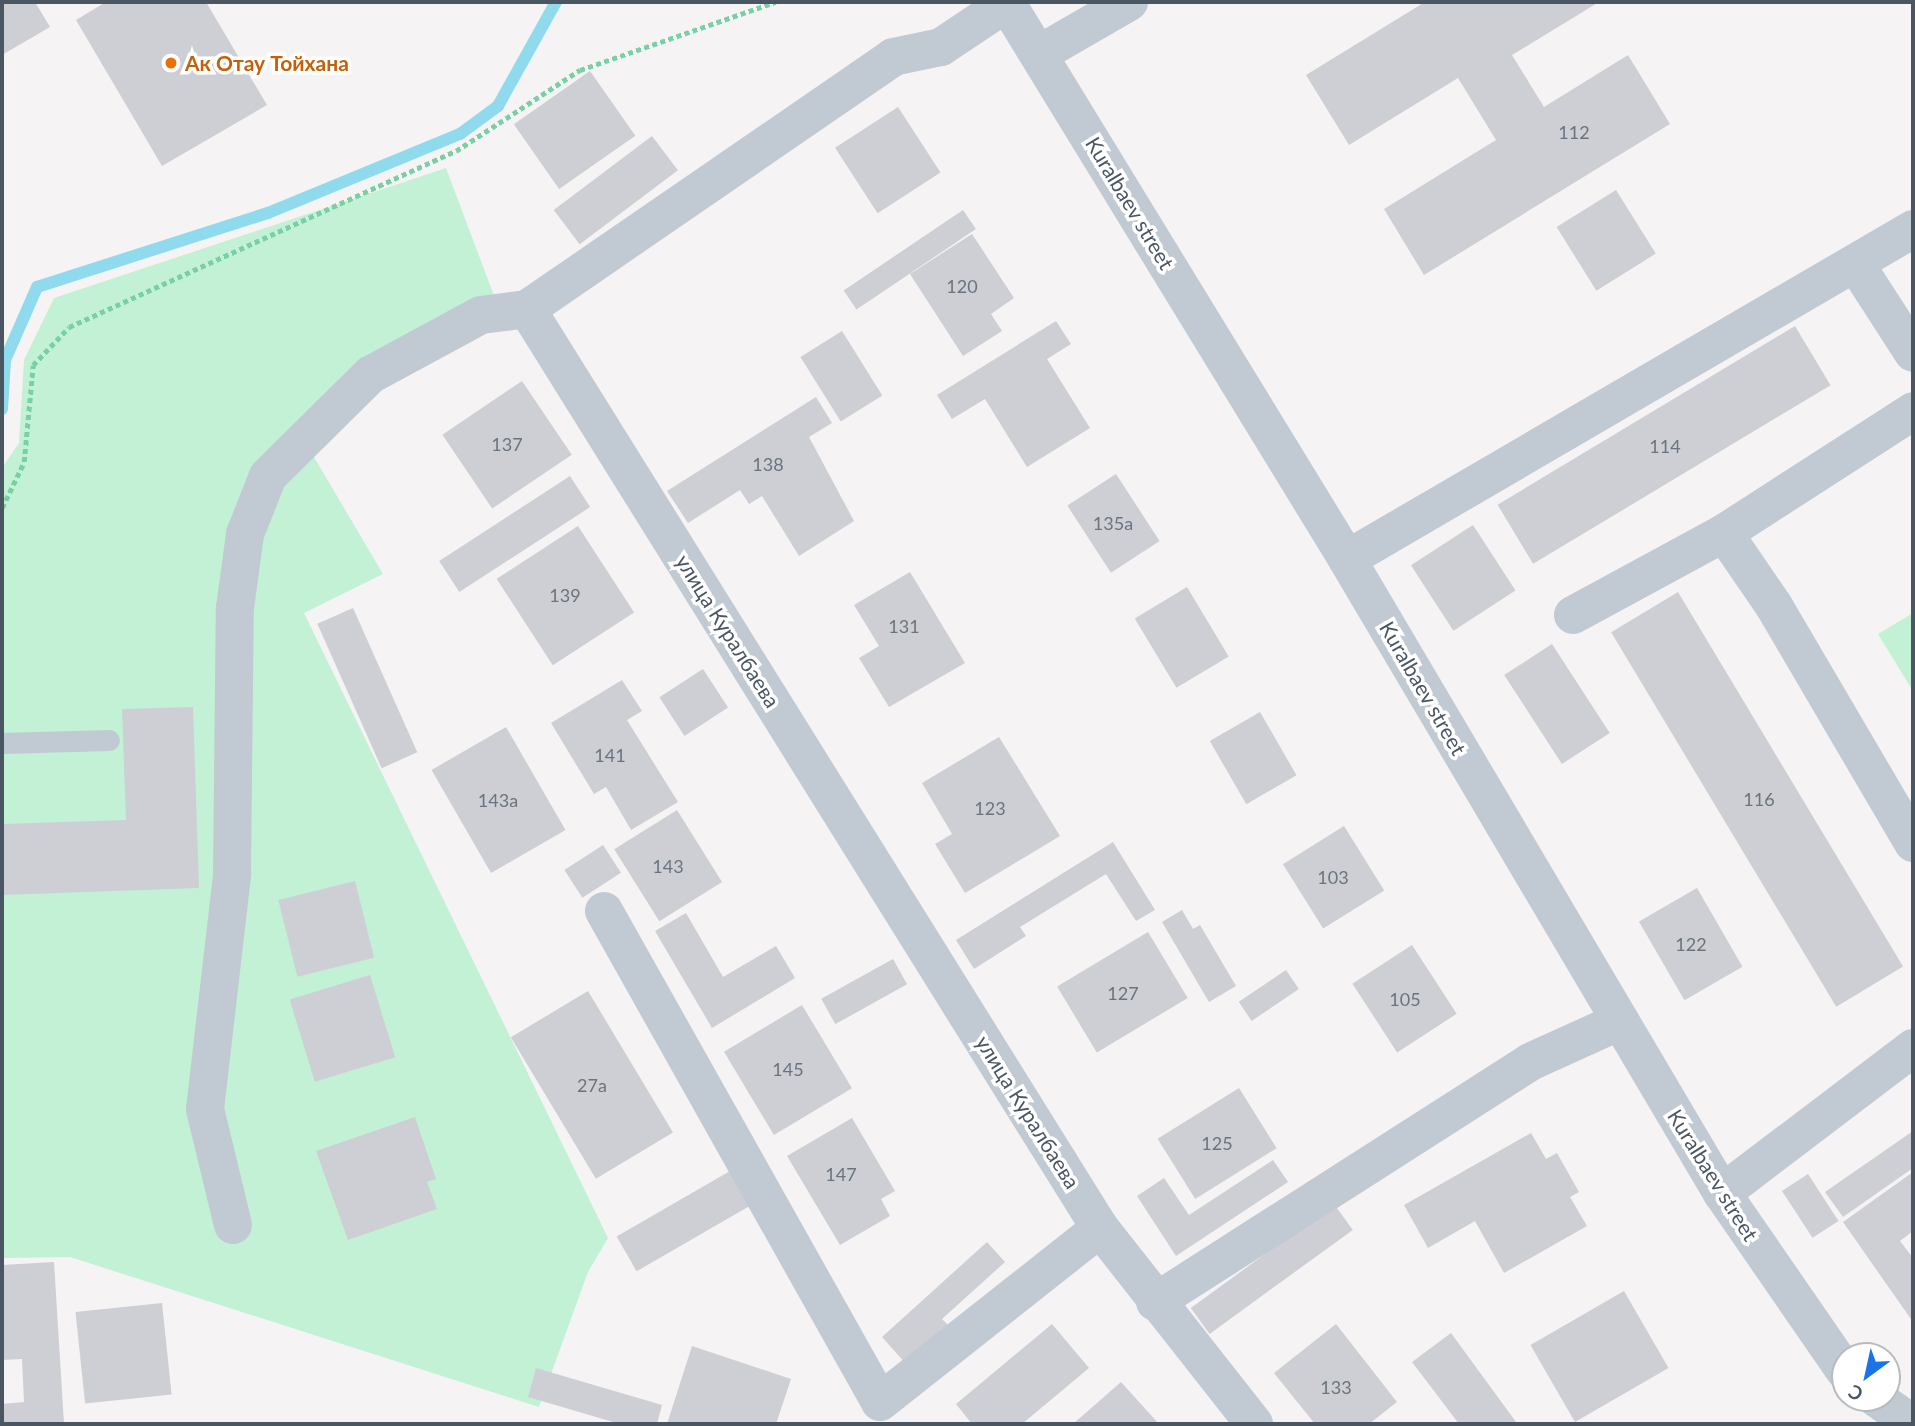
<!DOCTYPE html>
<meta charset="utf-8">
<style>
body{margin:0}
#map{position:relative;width:1915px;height:1426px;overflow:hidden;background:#f5f3f3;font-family:Lato,sans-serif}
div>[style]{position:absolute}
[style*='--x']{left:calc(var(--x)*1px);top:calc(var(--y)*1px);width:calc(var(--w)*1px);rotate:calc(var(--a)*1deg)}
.green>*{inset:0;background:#c3f1d5}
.stream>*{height:12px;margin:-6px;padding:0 6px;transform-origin:6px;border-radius:6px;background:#90daee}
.building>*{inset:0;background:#cdcfd5;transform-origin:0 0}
.path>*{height:4.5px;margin-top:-2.25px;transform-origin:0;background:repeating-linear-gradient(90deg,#7ad0a6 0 5px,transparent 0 8.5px)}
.lane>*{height:21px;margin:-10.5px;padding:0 10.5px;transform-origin:10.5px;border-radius:10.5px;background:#c1cad2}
.street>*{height:38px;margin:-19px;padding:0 19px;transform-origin:19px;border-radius:19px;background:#c1cad2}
.dots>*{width:19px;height:19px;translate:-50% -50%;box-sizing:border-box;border:4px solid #fff;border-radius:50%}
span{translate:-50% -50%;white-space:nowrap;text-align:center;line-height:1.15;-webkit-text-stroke:7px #fff;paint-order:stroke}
.number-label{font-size:18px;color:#6b747e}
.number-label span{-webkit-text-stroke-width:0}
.food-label{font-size:21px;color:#c56008;font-weight:700}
.left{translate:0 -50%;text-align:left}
.street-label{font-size:21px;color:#4a5661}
.frame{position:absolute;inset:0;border:4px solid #4a5661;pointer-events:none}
.north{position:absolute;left:1831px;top:1342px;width:70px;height:70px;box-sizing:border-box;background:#fff;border:2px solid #b7bbc0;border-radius:50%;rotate:213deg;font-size:19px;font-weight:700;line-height:28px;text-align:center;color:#4a5661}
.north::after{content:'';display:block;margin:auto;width:24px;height:32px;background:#1a73e8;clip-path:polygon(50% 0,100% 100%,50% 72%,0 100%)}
</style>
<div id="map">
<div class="green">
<i style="clip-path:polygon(446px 168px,502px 317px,301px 435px,383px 574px,304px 613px,608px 1238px,588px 1272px,539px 1407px,70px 1257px,2px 1258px,2px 468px,19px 443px,24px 360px,54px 298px)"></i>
<i style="clip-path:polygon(1913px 613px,1913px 691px,1878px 634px)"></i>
</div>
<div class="stream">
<i style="--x:2;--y:409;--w:49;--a:-86.5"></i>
<i style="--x:5;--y:360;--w:80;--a:-66.3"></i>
<i style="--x:37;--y:287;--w:243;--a:-17.8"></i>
<i style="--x:268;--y:213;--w:208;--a:-22.4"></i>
<i style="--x:460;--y:134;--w:47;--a:-36.4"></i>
<i style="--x:498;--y:106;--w:119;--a:-60.9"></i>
</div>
<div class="building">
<i style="clip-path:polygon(2px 2px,35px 2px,50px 27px,2px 55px)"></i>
<i style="clip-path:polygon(106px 2px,206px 2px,267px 105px,162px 166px,76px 20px)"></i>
<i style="clip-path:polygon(1425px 2px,1599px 2px,1512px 55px,1544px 107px,1628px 55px,1670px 124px,1424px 275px,1384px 209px,1496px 140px,1458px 78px,1349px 145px,1306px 75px)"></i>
<i style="left:590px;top:71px;width:79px;height:93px;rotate:55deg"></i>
<i style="left:898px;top:107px;width:78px;height:75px;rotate:57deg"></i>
<i style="left:652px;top:136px;width:43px;height:123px;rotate:53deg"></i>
<i style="left:1616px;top:190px;width:75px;height:70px;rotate:58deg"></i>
<i style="left:963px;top:210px;width:23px;height:144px;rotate:56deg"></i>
<i style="clip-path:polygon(972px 234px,1014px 298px,991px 314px,1002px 331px,963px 356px,910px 274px)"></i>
<i style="clip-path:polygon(1056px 321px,1071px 344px,1047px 359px,1090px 428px,1027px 467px,985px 399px,952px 419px,937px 395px)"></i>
<i style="left:1795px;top:326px;width:69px;height:347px;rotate:59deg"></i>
<i style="left:842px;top:331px;width:76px;height:49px;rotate:58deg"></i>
<i style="left:522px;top:381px;width:89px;height:96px;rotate:56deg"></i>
<i style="clip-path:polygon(816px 397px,832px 423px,809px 437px,854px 521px,799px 556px,762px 496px,749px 504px,740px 490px,688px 523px,667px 491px)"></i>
<i style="left:1116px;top:474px;width:80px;height:58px;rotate:57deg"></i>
<i style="left:570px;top:476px;width:37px;height:156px;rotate:57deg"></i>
<i style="left:1473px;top:525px;width:78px;height:74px;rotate:57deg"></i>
<i style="left:578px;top:526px;width:103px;height:97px;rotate:57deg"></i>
<i style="clip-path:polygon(910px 572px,965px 663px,889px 707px,859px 658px,879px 646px,854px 605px)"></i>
<i style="left:1187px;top:587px;width:81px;height:61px;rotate:59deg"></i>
<i style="left:1678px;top:592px;width:437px;height:78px;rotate:59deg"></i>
<i style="left:353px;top:608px;width:158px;height:39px;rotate:66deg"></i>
<i style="left:1552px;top:644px;width:106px;height:57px;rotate:57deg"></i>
<i style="left:703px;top:669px;width:46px;height:52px;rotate:57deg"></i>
<i style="clip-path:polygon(622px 680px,642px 711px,627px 720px,678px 802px,631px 830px,606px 787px,594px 794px,551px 723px)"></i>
<i style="clip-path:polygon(193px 707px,199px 888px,2px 895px,2px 824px,126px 820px,122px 709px)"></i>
<i style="left:1260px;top:712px;width:73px;height:58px;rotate:60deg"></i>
<i style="left:506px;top:727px;width:119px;height:86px;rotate:60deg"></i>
<i style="clip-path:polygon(999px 737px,1060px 836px,965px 893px,935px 844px,952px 834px,922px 783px)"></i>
<i style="left:677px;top:810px;width:85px;height:74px;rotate:58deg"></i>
<i style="left:1344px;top:826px;width:76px;height:72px;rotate:58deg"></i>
<i style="clip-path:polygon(1113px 842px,1155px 910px,1136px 921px,1106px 874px,1020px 927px,1026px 936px,974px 969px,956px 940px)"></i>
<i style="left:603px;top:845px;width:33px;height:46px;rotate:57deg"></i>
<i style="left:355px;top:881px;width:79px;height:79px;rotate:76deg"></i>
<i style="left:1697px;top:888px;width:91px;height:67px;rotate:60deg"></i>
<i style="clip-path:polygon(1182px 910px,1193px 929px,1200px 925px,1236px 986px,1209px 1002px,1162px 922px)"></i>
<i style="clip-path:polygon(686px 913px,723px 977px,776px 946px,795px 978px,712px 1028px,655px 931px)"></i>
<i style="left:1148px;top:932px;width:77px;height:106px;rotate:59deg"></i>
<i style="left:1412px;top:945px;width:82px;height:71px;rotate:57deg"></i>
<i style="left:893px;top:959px;width:29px;height:82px;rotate:61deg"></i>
<i style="left:1286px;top:970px;width:23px;height:57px;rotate:56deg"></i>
<i style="left:370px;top:975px;width:86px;height:84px;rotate:73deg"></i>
<i style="left:588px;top:991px;width:165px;height:90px;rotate:59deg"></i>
<i style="left:802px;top:1005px;width:97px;height:91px;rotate:59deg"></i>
<i style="left:1239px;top:1088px;width:71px;height:96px;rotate:58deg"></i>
<i style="clip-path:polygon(415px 1117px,436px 1179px,427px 1182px,437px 1209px,348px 1240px,316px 1151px)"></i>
<i style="clip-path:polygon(852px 1118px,895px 1191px,881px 1199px,890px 1216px,840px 1245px,787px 1156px)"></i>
<i style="clip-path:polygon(1913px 1131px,1913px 1168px,1843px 1217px,1825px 1192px)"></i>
<i style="clip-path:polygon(1531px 1133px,1546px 1159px,1557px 1153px,1579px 1192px,1570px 1197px,1587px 1226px,1504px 1273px,1475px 1221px,1428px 1248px,1404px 1205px)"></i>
<i style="clip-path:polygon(1273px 1160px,1288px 1182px,1176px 1256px,1137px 1196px,1164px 1178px,1189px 1215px)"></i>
<i style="left:737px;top:1167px;width:40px;height:139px;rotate:60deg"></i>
<i style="clip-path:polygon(1913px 1172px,1913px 1231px,1900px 1241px,1913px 1258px,1913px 1322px,1843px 1222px)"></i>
<i style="left:1808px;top:1174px;width:56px;height:31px;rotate:57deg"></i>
<i style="left:1334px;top:1204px;width:32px;height:177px;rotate:54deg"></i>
<i style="clip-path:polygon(987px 1242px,1005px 1262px,942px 1319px,948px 1325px,906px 1364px,882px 1337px)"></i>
<i style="clip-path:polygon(54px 1262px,64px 1424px,2px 1424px,2px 1404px,24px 1402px,22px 1359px,2px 1360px,2px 1265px)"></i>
<i style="left:1624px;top:1291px;width:89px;height:108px;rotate:60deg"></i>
<i style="left:162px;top:1303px;width:92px;height:87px;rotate:84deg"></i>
<i style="clip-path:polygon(1052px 1324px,1089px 1368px,1022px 1424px,972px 1424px,956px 1404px)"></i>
<i style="clip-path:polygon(1336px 1324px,1397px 1402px,1369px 1424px,1315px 1424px,1274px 1373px)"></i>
<i style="clip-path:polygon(1451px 1333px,1516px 1422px,1513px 1424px,1459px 1424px,1412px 1362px)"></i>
<i style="clip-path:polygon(692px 1346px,791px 1379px,776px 1424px,667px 1424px)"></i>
<i style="clip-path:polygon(536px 1368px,662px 1405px,657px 1424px,620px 1424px,528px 1397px)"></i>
<i style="clip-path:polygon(1121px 1382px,1159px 1424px,1073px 1424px)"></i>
</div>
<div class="path">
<i style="--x:2;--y:508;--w:51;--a:-64.4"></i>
<i style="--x:24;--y:462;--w:97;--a:-84.7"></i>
<i style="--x:33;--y:365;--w:52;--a:-46.5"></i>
<i style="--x:69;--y:327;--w:425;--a:-24.5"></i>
<i style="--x:456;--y:151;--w:148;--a:-33.2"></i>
<i style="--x:580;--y:70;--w:207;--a:-19.2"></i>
</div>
<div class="lane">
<i style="--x:2;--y:743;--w:107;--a:-1.6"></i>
</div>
<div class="street">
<i style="--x:1006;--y:2;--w:653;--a:58.52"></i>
<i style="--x:1347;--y:559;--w:737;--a:59.4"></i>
<i style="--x:1722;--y:1193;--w:216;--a:55.4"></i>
<i style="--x:1039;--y:54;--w:104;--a:-30"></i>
<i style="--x:1857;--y:266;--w:103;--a:57.2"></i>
<i style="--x:527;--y:309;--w:1083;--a:58.06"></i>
<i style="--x:1100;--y:1228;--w:249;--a:51.8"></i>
<i style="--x:1724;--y:533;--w:88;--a:55.6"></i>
<i style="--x:1774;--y:606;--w:275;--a:59.6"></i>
<i style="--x:1347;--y:559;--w:655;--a:-30.24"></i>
<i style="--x:1573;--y:615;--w:172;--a:-28.5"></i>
<i style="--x:1724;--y:533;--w:225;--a:-32.8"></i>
<i style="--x:604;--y:911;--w:563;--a:60.66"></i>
<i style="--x:880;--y:1402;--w:280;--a:-38.3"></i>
<i style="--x:1722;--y:1193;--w:240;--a:-37.2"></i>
<i style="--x:233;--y:1225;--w:119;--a:-103.6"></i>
<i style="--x:205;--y:1109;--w:237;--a:-83.4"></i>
<i style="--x:232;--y:874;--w:266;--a:-89.4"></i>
<i style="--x:235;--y:608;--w:75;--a:-82.3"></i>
<i style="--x:245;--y:534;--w:62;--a:-68.4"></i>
<i style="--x:268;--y:476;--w:144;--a:-44.7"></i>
<i style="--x:370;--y:375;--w:126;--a:-28.4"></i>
<i style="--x:481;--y:315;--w:46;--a:-7.4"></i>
<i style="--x:527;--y:309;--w:444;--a:-34.5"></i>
<i style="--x:893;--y:57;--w:49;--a:-11.8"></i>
<i style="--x:941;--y:47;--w:79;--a:-33.7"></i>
<i style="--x:1155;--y:1302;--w:445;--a:-32.6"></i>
<i style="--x:1530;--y:1062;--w:97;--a:-24.4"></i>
<i style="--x:1876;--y:1398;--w:45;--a:35.1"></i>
</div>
<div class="dots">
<i style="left:171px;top:63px;background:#e8710a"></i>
</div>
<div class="number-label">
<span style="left:1574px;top:132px">112</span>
<span style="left:962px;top:286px">120</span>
<span style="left:507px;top:444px">137</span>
<span style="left:1665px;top:446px">114</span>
<span style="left:768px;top:464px">138</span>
<span style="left:1113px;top:523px">135а</span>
<span style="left:565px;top:595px">139</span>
<span style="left:904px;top:626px">131</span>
<span style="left:610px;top:755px">141</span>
<span style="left:1759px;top:799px">116</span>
<span style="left:498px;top:800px">143а</span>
<span style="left:990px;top:808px">123</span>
<span style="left:668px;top:866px">143</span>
<span style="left:1333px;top:877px">103</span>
<span style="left:1691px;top:944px">122</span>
<span style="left:1123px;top:993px">127</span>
<span style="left:1405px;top:999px">105</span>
<span style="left:788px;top:1069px">145</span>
<span style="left:592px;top:1085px">27а</span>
<span style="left:1217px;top:1143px">125</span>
<span style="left:841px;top:1174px">147</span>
<span style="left:1336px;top:1387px">133</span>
</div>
<div class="food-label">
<span class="left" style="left:185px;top:63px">Ак Отау Тойхана</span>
</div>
<div class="street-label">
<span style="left:1130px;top:203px;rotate:59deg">Kuralbaev street</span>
<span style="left:728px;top:631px;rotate:58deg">улица Куралбаева</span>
<span style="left:1423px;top:688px;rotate:60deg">Kuralbaev street</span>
<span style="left:1028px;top:1112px;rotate:58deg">улица Куралбаева</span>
<span style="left:1713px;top:1175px;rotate:58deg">Kuralbaev street</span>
</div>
<div class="frame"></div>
<div class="north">С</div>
</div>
